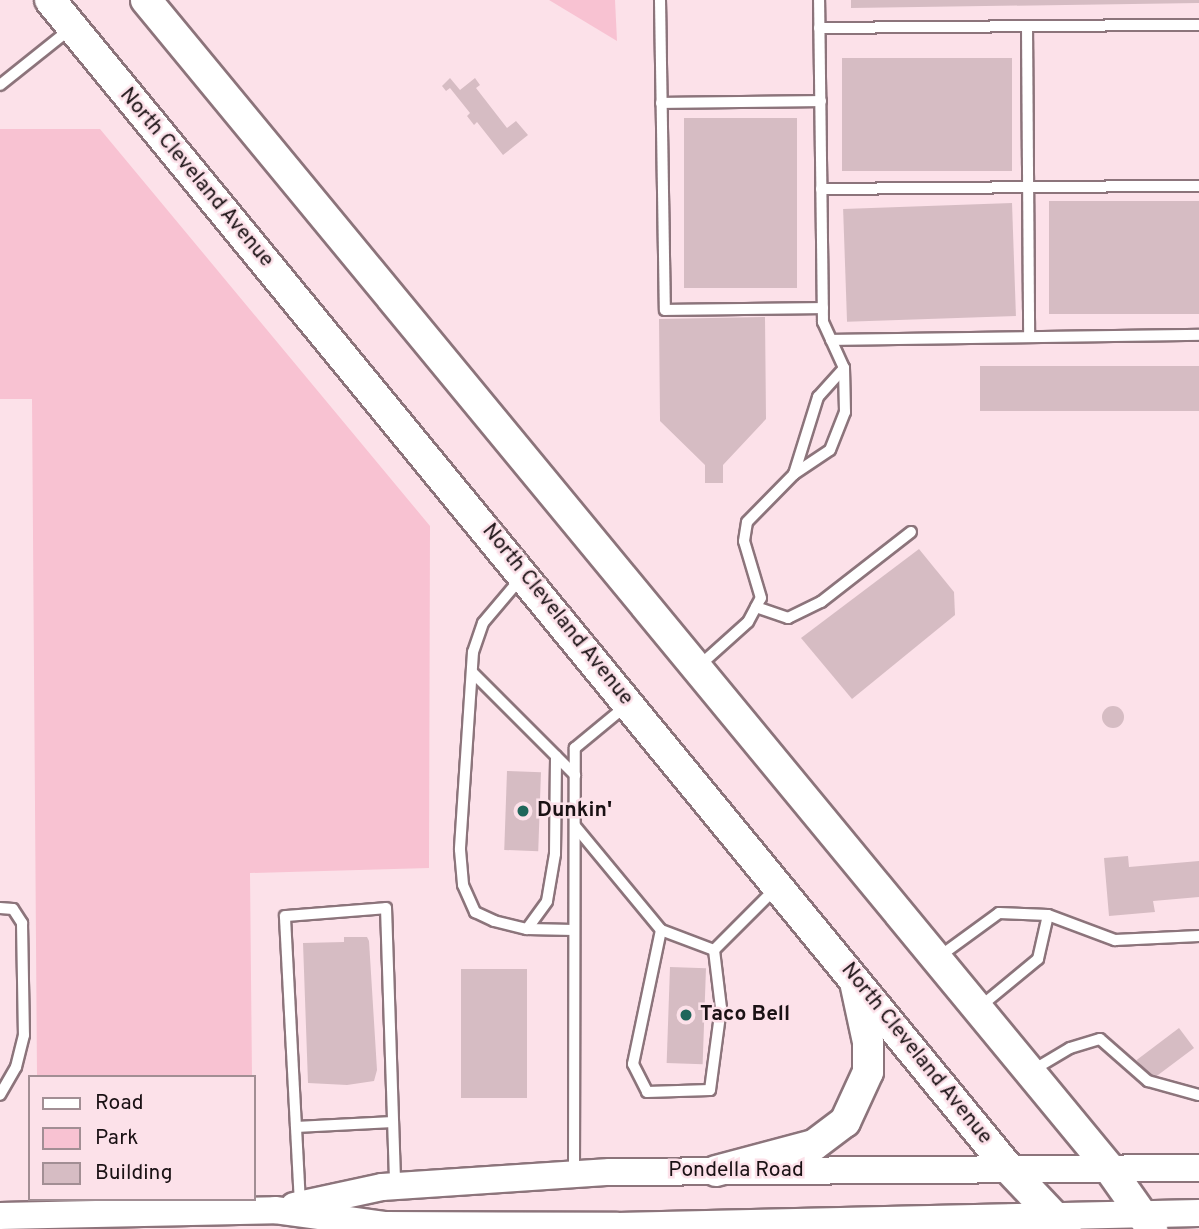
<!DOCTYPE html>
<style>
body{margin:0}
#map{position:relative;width:1199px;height:1229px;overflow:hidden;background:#fce1e9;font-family:Overpass,sans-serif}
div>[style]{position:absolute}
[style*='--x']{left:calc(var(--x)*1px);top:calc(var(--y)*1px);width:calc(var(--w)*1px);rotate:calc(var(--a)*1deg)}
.green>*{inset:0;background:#f8c2d2}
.building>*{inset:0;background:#d6bcc3;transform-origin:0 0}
.round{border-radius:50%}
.roads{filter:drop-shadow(2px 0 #8c747b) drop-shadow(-2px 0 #8c747b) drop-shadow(0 2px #8c747b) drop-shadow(0 -2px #8c747b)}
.service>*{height:10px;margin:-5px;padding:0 5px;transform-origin:5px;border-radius:5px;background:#fff}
.secondary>*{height:26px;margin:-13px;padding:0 13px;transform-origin:13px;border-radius:13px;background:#fff}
.primary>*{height:30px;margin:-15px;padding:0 15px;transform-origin:15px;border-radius:15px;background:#fff}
.dots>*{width:19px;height:19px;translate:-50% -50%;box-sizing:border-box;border:4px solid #fce1e9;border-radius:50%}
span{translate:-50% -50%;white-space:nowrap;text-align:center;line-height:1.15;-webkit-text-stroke:5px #fce1e9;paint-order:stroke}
.street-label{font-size:21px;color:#1a1114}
.poi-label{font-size:21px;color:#1a1114;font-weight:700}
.left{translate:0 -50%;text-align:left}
.legend{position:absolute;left:28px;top:1075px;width:228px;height:126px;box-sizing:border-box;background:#fce1e9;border:2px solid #a28e94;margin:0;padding:9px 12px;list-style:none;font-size:21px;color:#1a1114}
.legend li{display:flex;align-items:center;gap:14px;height:35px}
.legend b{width:35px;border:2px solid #a28e94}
</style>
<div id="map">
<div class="green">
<i style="clip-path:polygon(549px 0,615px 0,617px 41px)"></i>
<i style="clip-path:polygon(0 129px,100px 129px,430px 526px,429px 868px,250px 873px,252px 1077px,37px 1077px,32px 399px,0 399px)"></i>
</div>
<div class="building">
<i style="clip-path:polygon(851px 0,1199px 0,1199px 3px,851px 8px)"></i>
<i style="left:842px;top:58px;width:170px;height:113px"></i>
<i style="clip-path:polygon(450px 78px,460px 90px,475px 78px,480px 85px,476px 88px,507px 128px,516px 121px,528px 135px,503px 155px,477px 122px,474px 125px,467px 116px,470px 113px,450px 88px,446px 91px,442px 86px)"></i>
<i style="left:684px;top:118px;width:113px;height:170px"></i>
<i style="left:1199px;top:201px;width:113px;height:150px;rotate:90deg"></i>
<i style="left:1012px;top:203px;width:113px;height:169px;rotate:88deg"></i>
<i style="clip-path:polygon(765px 317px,766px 419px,723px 465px,723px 483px,705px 483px,705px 465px,660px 421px,659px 319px)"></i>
<i style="left:1199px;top:366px;width:45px;height:219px;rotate:90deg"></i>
<i style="clip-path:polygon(919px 549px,954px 592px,955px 615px,852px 699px,801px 638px)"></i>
<i class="round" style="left:1102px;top:706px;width:22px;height:22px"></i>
<i style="left:507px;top:771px;width:34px;height:79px;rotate:2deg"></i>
<i style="clip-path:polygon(1128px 856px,1129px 867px,1199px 861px,1199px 897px,1153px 901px,1155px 912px,1109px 916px,1104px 858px)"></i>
<i style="clip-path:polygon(344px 937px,367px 937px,369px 941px,377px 1070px,374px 1081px,347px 1085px,308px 1083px,303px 943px,344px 942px)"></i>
<i style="left:670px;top:967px;width:36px;height:96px;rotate:2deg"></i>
<i style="left:527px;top:969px;width:129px;height:66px;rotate:90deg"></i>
<i style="left:1179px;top:1028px;width:25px;height:53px;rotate:53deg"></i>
</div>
<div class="roads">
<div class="service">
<i style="--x:660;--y:0;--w:310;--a:89.1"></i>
<i style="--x:665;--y:310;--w:158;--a:-0.7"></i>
<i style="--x:1027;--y:27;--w:310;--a:89.6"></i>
<i style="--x:819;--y:28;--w:380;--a:-0.5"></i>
<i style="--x:0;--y:85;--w:88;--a:-38.6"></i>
<i style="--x:661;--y:103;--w:160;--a:-0.7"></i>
<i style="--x:821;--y:189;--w:378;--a:-0.5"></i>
<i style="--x:831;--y:340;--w:368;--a:-0.8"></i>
<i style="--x:794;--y:474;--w:81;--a:-72.7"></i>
<i style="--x:818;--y:397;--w:39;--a:-48"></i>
<i style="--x:521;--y:578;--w:59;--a:130.2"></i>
<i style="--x:483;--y:623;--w:31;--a:109"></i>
<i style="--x:473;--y:652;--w:198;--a:93.8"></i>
<i style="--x:460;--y:850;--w:35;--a:85"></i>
<i style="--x:463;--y:885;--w:30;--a:66"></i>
<i style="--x:475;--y:912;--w:21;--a:25"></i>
<i style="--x:494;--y:921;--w:34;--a:14"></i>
<i style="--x:527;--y:929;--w:47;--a:1.2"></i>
<i style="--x:756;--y:607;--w:34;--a:19"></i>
<i style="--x:788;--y:618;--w:37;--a:-26"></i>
<i style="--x:821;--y:602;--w:114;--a:-37.9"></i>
<i style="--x:700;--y:665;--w:64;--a:-41.9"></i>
<i style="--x:748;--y:622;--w:27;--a:-62"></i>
<i style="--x:761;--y:598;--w:59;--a:-106.6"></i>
<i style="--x:744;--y:541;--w:19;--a:-81"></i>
<i style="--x:747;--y:522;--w:67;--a:-45.6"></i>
<i style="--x:794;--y:474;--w:43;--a:-33.7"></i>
<i style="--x:830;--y:450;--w:41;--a:-68.5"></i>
<i style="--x:845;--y:412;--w:44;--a:-91.3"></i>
<i style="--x:844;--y:368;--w:51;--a:-114.5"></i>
<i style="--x:823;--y:322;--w:322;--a:-90.7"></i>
<i style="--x:472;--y:672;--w:146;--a:45"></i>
<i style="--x:575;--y:826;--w:135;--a:50.4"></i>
<i style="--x:661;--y:930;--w:57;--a:20.7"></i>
<i style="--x:714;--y:950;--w:85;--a:-45"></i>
<i style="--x:0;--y:908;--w:13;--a:4"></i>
<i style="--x:13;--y:909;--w:17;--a:57"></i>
<i style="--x:22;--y:923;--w:112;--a:89"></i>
<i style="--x:24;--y:1035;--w:33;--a:104"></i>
<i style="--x:16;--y:1067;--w:32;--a:120"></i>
<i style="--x:527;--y:929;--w:34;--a:-54"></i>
<i style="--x:547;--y:901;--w:48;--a:-80.3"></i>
<i style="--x:555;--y:854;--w:98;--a:-89.4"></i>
<i style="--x:661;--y:930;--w:137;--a:101.8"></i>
<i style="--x:633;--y:1064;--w:31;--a:63"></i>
<i style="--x:647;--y:1092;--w:63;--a:-1.8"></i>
<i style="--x:710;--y:1090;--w:83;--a:-82.4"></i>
<i style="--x:721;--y:1008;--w:58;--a:-96.9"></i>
<i style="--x:940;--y:956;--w:73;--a:-36.1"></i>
<i style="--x:999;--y:913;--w:49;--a:2.3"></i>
<i style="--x:981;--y:1006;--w:74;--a:-39.5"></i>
<i style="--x:1038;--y:959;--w:45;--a:-77.2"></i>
<i style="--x:1048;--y:915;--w:72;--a:20.5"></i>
<i style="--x:1115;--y:940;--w:84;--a:-2.7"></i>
<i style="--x:1033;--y:1070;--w:43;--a:-30.7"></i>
<i style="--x:1070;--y:1048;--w:31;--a:-17"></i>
<i style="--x:1100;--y:1039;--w:64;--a:41.2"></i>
<i style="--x:1148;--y:1081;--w:53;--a:15.4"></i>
<i style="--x:296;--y:1127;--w:97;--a:-3"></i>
<i style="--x:574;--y:1174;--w:426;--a:-89.9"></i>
<i style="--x:575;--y:748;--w:67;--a:-39.6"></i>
<i style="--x:300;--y:1204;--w:288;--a:-93"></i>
<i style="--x:285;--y:916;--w:101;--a:-4.5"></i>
<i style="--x:386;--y:908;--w:277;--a:88.1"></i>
</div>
<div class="secondary">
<i style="--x:294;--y:1206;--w:90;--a:-12.2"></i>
<i style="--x:382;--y:1187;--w:228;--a:-3.8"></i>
<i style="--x:610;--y:1172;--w:589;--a:-0.39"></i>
<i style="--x:0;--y:1216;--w:275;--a:-1.2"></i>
<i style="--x:275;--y:1210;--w:110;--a:7.8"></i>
<i style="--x:384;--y:1225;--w:233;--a:0.2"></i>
<i style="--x:617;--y:1226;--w:582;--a:-1.28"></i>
</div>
<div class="primary">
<i style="--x:50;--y:0;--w:1513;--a:50.63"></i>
<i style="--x:1010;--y:1170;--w:81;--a:46.5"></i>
<i style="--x:146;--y:0;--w:1514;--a:50.49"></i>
<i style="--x:1109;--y:1168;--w:75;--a:54.8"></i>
<i style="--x:716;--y:1171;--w:101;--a:-14.9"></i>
<i style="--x:814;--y:1145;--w:39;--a:-37"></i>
<i style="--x:845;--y:1122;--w:55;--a:-65.3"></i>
<i style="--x:868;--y:1072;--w:30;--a:-90"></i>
<i style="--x:868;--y:1042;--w:61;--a:-102.2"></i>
</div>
</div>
<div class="dots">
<i style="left:523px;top:811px;background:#1f665a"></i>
<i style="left:686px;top:1015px;background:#1f665a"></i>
</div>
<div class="street-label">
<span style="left:196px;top:178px;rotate:50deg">North Cleveland Avenue</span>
<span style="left:557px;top:615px;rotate:51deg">North Cleveland Avenue</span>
<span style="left:916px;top:1054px;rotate:51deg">North Cleveland Avenue</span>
<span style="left:736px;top:1171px">Pondella Road</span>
</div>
<div class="poi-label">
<span class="left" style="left:537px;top:811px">Dunkin'</span>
<span class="left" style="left:700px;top:1015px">Taco Bell</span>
</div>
<ul class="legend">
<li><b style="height:9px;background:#fff"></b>Road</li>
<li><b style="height:19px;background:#f8c2d2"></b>Park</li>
<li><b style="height:19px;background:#d6bcc3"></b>Building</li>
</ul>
</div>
